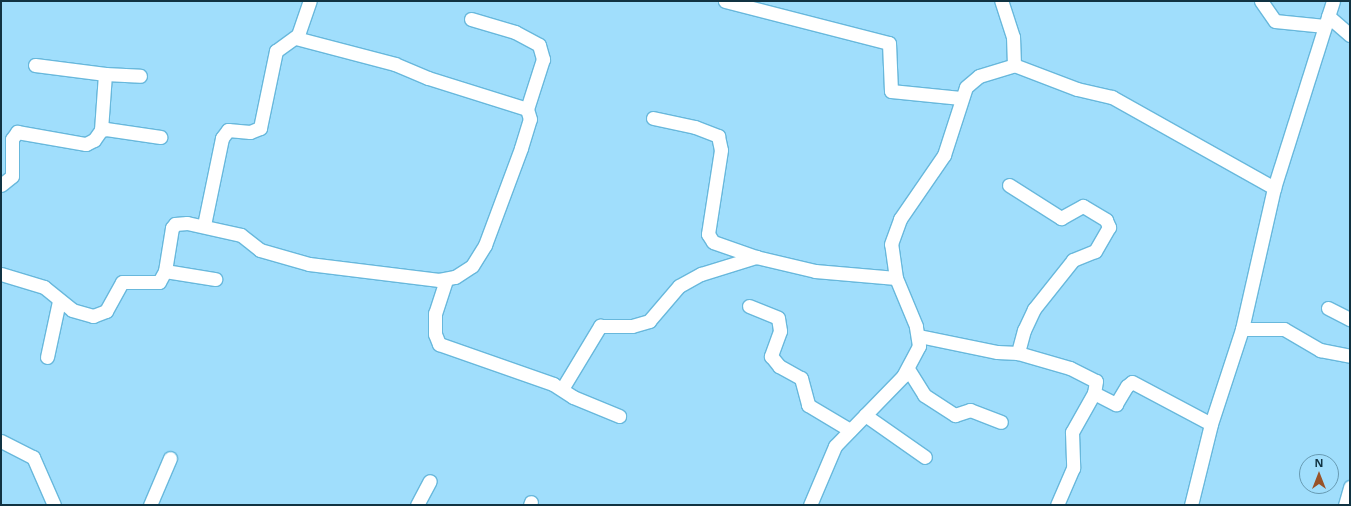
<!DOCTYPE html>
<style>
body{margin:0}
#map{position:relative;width:1351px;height:506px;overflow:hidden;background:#a0defc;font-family:"Open Sans",sans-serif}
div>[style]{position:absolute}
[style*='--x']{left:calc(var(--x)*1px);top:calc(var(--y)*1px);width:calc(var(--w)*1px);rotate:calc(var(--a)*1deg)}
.roads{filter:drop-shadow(1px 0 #68b8dc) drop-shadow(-1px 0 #68b8dc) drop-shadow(0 1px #68b8dc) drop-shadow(0 -1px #68b8dc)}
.street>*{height:13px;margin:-6.5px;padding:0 6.5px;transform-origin:6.5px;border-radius:6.5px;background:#fff}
span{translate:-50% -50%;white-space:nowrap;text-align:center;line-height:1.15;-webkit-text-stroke:4px #a0defc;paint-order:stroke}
.frame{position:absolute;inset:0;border:2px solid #113342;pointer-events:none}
.north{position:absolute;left:1299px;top:454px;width:40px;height:40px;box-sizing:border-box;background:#a0defc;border:1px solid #679ab2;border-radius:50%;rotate:0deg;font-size:11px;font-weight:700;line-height:16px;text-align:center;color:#113342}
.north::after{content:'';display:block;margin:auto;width:14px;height:18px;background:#995329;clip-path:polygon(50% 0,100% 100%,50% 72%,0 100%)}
</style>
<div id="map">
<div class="roads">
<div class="street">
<i style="--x:725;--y:1;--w:169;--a:14.4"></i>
<i style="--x:889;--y:43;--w:48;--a:87.6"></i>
<i style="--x:891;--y:91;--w:70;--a:5.7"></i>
<i style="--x:1261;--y:1;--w:24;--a:55"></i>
<i style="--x:1275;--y:21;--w:50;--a:5.7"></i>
<i style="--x:1328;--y:16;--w:29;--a:41"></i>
<i style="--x:471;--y:19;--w:46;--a:16.5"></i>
<i style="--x:515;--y:32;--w:27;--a:28"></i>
<i style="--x:539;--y:45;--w:15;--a:74"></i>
<i style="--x:543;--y:59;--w:52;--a:107.7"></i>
<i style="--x:35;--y:65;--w:71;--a:7.3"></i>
<i style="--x:105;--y:74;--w:56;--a:94.1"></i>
<i style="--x:1014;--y:65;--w:67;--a:20.9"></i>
<i style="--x:1077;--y:89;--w:36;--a:13"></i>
<i style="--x:1112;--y:97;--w:186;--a:29.3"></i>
<i style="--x:105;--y:74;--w:35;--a:3"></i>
<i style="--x:653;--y:118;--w:43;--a:12.1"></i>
<i style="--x:695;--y:127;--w:25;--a:21"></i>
<i style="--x:718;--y:136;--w:14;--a:78"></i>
<i style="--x:721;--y:150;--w:85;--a:98.8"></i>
<i style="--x:708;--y:234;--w:9;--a:58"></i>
<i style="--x:713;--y:242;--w:46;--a:19.2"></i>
<i style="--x:1;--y:185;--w:14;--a:-39"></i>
<i style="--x:12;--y:176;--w:37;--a:-90"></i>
<i style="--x:12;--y:139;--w:9;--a:-54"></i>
<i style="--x:17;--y:132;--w:70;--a:9.9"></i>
<i style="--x:86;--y:144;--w:9;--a:-27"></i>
<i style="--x:94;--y:140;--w:12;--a:-55"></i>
<i style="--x:101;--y:130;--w:5;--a:-11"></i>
<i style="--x:106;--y:129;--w:55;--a:8.4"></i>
<i style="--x:1009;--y:185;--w:62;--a:32.4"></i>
<i style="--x:1061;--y:218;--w:25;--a:-29"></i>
<i style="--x:1083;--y:206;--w:27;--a:31"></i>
<i style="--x:1106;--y:220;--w:8;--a:67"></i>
<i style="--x:1109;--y:227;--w:28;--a:120"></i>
<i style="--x:1095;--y:251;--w:24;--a:158"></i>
<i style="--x:1073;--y:260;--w:63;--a:128.5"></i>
<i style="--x:1034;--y:309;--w:23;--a:115"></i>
<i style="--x:1024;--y:330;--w:24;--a:105"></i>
<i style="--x:204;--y:225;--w:89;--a:-78.3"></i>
<i style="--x:222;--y:138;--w:10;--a:-53"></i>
<i style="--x:228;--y:130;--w:22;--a:5"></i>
<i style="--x:250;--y:132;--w:11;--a:-22"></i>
<i style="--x:260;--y:128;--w:79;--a:-78.3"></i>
<i style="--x:276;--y:51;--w:27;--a:-36"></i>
<i style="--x:298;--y:35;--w:36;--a:-71"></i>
<i style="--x:165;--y:271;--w:51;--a:9.1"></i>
<i style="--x:1;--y:274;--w:45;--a:16.8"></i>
<i style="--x:44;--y:287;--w:36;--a:39"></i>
<i style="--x:72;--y:310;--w:22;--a:16"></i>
<i style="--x:93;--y:316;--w:14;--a:-21"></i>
<i style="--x:106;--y:311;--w:33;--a:-61"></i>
<i style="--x:122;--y:282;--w:37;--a:0"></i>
<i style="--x:159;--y:282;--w:13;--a:-61"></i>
<i style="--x:165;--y:271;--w:44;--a:-80.8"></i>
<i style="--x:172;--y:228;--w:5;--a:-53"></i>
<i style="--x:175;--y:224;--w:12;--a:-5"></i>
<i style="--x:187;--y:223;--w:55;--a:12.5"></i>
<i style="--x:241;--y:235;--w:24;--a:38"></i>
<i style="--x:260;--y:250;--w:51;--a:15.9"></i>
<i style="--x:309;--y:264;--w:131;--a:7"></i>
<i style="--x:439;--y:280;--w:16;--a:-11"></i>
<i style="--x:455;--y:277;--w:20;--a:-33"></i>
<i style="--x:472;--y:266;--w:25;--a:-58"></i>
<i style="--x:485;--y:245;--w:103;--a:-69.6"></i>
<i style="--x:521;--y:148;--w:30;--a:-73"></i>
<i style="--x:530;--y:119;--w:10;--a:-107"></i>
<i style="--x:527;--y:109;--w:104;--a:-162.6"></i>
<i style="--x:428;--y:78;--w:36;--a:-157"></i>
<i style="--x:395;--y:64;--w:102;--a:-165.3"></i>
<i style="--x:446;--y:280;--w:35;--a:108"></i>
<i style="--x:435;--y:313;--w:21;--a:90"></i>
<i style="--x:435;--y:334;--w:11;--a:68"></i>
<i style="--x:439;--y:344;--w:121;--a:19.3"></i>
<i style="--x:553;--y:384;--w:24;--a:33"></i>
<i style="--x:573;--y:397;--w:50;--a:22.4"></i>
<i style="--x:749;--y:306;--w:31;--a:22"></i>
<i style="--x:778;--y:318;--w:13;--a:81"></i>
<i style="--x:780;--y:331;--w:27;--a:110"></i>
<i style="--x:771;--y:356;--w:13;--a:51"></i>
<i style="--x:779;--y:366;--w:25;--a:29"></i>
<i style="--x:801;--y:378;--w:28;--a:75"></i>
<i style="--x:808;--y:405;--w:49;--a:30.8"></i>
<i style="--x:1328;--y:308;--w:25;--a:27"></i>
<i style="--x:1242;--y:329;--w:42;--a:0"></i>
<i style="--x:1284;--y:329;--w:42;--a:30.3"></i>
<i style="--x:1320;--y:350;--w:31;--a:11"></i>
<i style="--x:919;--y:336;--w:80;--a:11.6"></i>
<i style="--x:997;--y:352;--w:21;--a:3"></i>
<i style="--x:1018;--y:353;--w:54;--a:16.1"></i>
<i style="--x:1070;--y:368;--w:29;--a:27"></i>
<i style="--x:1096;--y:381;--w:12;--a:99"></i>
<i style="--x:1094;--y:393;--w:45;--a:119.4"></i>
<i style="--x:1072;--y:432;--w:36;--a:88"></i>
<i style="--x:1073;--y:468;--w:40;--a:113.4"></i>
<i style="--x:47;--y:357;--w:57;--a:-77.9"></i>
<i style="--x:908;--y:369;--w:31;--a:58"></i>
<i style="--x:924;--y:395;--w:37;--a:33"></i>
<i style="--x:955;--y:415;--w:16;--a:-18"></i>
<i style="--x:970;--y:410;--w:33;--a:21"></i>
<i style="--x:562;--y:389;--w:74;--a:-58.9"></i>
<i style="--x:600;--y:326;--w:32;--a:0"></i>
<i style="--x:632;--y:326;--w:18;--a:-16"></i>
<i style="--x:649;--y:321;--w:46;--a:-49.4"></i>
<i style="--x:679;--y:286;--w:25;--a:-29"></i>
<i style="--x:701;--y:274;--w:58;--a:-17.2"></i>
<i style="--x:756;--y:257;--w:61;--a:13.3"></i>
<i style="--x:815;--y:271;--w:81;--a:4.9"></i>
<i style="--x:1094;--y:393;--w:25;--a:27"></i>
<i style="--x:1116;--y:404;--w:21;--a:-59"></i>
<i style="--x:1127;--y:386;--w:6;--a:-39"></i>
<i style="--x:1132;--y:382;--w:89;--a:28"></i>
<i style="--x:865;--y:415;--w:73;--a:35"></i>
<i style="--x:1;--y:441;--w:36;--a:27"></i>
<i style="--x:33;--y:457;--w:52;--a:66.4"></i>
<i style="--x:150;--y:505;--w:51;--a:-66.9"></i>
<i style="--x:417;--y:505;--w:27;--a:-62"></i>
<i style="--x:530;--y:505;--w:3;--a:-72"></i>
<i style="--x:810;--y:505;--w:64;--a:-67"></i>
<i style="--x:835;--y:446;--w:98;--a:-45.8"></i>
<i style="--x:903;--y:376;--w:34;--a:-62"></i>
<i style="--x:919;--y:346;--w:20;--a:-99"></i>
<i style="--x:916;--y:326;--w:52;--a:-112.6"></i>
<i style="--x:896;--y:278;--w:34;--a:-98"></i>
<i style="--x:891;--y:244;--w:27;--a:-70"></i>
<i style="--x:900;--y:219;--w:78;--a:-55.5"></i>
<i style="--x:944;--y:155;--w:71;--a:-72.1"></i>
<i style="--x:966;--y:87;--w:17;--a:-40"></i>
<i style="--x:979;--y:76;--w:37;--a:-17"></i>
<i style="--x:1014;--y:65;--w:28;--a:-92"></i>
<i style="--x:1013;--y:37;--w:38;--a:-108"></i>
<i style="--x:1191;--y:505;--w:83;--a:-76.1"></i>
<i style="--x:1211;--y:424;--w:100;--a:-71.9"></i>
<i style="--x:1242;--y:329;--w:145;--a:-77.2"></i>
<i style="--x:1274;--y:188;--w:196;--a:-72.5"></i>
<i style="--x:1345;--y:505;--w:19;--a:-74"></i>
</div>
</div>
<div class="frame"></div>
<div class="north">N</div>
</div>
